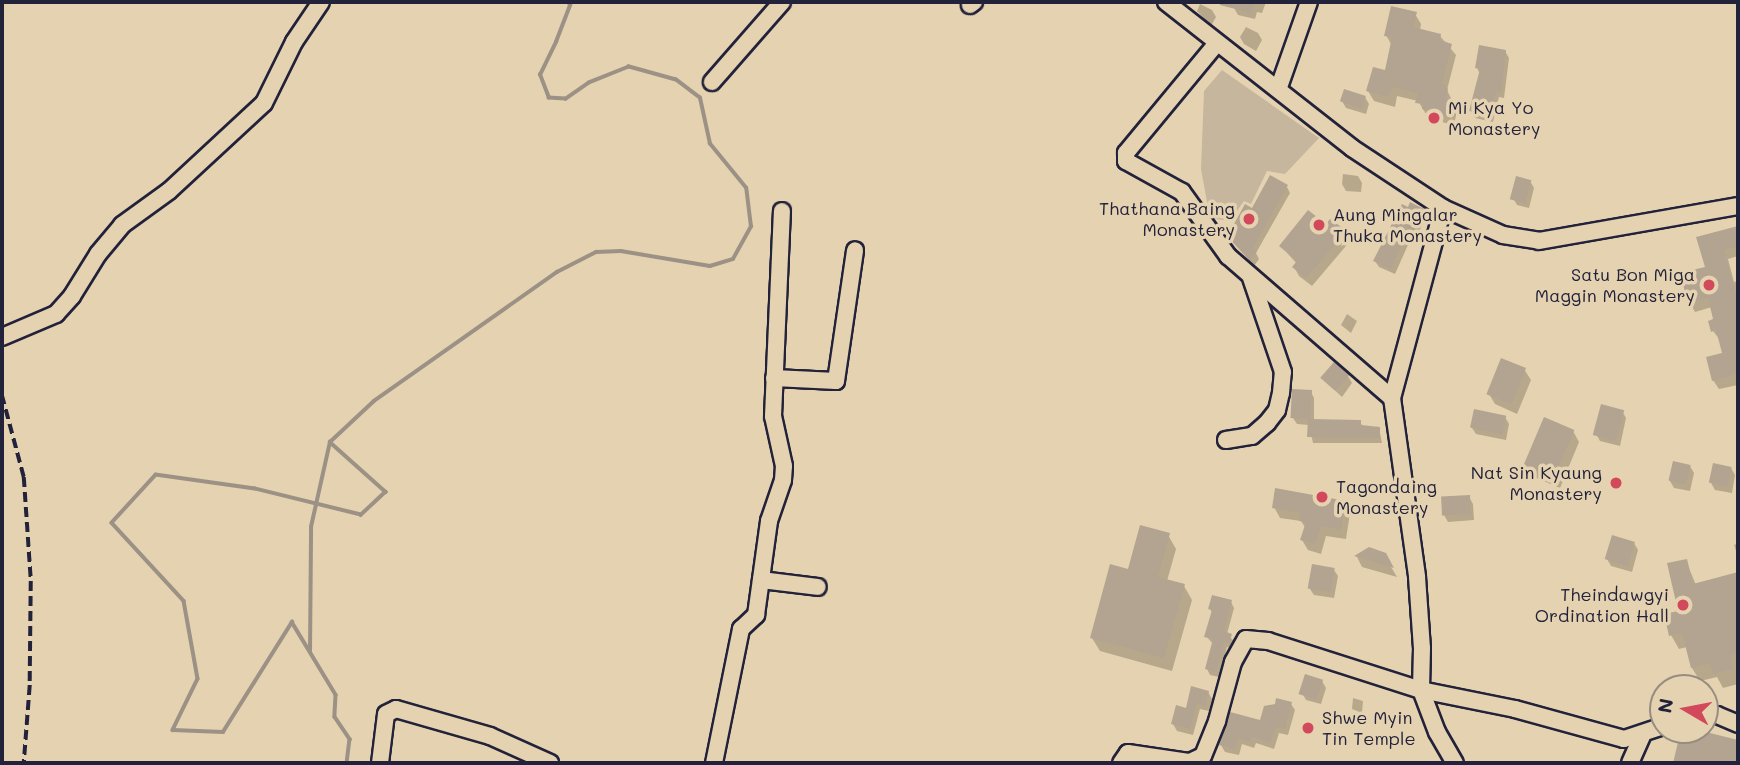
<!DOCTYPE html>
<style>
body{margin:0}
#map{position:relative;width:1740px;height:765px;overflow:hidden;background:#e5d2b0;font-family:Mali,sans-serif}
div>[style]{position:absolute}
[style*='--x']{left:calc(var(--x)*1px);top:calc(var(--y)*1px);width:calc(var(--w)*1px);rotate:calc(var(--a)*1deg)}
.green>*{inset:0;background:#c6b69d}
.shadow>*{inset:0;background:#0003}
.stream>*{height:3.5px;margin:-1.75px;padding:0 1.75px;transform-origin:1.75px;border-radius:1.75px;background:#9c9185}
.building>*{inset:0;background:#b2a491;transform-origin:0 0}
.roads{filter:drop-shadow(2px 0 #22223b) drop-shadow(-2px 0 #22223b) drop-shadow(0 2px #22223b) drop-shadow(0 -2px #22223b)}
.minor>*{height:16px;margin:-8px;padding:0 8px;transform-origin:8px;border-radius:8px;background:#e5d2b0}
.rail>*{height:3.5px;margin-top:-1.75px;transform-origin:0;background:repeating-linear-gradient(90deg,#22223b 0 10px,transparent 0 15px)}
.dots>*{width:19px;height:19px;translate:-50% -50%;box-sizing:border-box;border:4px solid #e5d2b0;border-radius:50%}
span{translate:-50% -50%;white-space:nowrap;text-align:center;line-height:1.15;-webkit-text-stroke:7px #e5d2b0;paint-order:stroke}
.poi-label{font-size:18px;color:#22223b}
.left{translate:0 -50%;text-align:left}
.right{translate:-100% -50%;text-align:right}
.frame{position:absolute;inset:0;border:4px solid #22223b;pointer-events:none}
.north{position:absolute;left:1649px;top:674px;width:70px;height:70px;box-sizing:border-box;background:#e5d2b0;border:2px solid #978c81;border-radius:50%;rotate:280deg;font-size:19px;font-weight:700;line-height:28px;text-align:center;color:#22223b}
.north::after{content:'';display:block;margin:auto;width:24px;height:32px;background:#d1495b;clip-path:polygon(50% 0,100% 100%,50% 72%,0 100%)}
</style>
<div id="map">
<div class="green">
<i style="clip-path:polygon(1222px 70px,1319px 138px,1285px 174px,1267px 171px,1251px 204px,1244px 201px,1230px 221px,1210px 218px,1201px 169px,1204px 91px)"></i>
</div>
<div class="shadow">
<i style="clip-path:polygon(1236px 2px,1266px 2px,1262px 13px,1257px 12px,1255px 19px,1238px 15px,1234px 8px)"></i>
<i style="clip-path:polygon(1200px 4px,1212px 10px,1216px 17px,1211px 26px,1197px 11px)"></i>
<i style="clip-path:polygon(1415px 14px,1421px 24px,1420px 30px,1440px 36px,1456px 55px,1447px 90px,1457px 111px,1454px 125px,1429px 119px,1418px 101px,1397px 96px,1395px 107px,1374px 101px,1368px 91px,1386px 72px,1392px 46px,1386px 35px)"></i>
<i style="clip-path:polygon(1246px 27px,1258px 33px,1262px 40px,1256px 51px,1244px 44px,1240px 37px)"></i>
<i style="clip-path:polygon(1505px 51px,1509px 58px,1504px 98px,1499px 97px,1493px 122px,1475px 118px,1471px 111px,1480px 74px,1477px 68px)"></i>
<i style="clip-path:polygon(1365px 97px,1369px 104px,1366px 114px,1346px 108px,1342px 101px)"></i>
<i style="clip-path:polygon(1343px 174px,1358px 176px,1362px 183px,1361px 192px,1346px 191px,1342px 184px)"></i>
<i style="clip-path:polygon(1530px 181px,1534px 188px,1529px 208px,1517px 205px,1513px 198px)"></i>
<i style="clip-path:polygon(1287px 187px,1290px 193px,1256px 253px,1259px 259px,1254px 266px,1229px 236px,1238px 228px,1236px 224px)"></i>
<i style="clip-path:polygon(1408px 209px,1422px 210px,1426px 217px,1416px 238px,1412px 236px,1395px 274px,1379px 267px,1375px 261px)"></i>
<i style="clip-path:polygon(1327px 227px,1346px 232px,1351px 240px,1312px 286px,1299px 276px,1294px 267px,1297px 264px,1281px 246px)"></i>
<i style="clip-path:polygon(1738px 228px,1738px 256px,1728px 259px,1734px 282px,1738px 281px,1738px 385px,1719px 389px,1713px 380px,1724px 354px,1720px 340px,1713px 331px,1715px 321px,1712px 307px,1695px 312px,1690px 303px,1707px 268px,1699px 238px)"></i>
<i style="clip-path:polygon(1347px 314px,1357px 321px,1351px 333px,1341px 325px)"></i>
<i style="clip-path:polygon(1524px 369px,1531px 380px,1517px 414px,1495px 404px,1489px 394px)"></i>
<i style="clip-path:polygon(1348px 376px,1352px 383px,1342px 397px,1323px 379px)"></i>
<i style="clip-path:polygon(1311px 392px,1314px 398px,1314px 420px,1360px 422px,1363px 427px,1379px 428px,1382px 443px,1313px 443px,1309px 425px,1297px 424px,1293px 418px)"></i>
<i style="clip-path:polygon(1622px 411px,1626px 418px,1620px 446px,1600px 441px,1596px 434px)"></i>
<i style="clip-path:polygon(1505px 417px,1509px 424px,1506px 440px,1476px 434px,1472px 428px)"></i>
<i style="clip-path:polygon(1573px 431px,1579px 442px,1560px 488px,1532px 476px,1525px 465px)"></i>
<i style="clip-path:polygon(1690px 466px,1694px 473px,1690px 491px,1674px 488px,1670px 481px)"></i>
<i style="clip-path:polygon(1731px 468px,1735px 475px,1732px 493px,1715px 490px,1711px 483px)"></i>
<i style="clip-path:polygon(1469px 497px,1473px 504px,1474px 520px,1448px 522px,1444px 515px)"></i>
<i style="clip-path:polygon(1344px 502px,1350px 513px,1346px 539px,1326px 536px,1321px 554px,1308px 550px,1302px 540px,1306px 529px,1301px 521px,1280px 518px,1274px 507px)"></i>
<i style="clip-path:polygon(1168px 535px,1176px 549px,1167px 581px,1184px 586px,1192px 600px,1172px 671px,1100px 651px,1092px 638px)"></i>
<i style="clip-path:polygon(1634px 543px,1638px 550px,1632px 572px,1611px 566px,1607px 559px)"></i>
<i style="clip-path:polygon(1738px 543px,1738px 557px,1734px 545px)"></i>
<i style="clip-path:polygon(1384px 555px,1397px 577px,1362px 567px,1357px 557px)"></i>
<i style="clip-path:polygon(1686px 561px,1696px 585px,1736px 590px,1738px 684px,1723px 688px,1717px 677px,1700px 681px,1692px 668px,1687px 647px,1679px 649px,1671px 635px,1680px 612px)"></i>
<i style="clip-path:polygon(1334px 570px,1338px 576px,1334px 598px,1314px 595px,1310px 589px)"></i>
<i style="clip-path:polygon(1231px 602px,1234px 608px,1227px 634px,1234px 641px,1232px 649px,1227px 647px,1219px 677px,1210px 675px,1207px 669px,1213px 644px,1206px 636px,1213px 614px,1210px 609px)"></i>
<i style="clip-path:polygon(1322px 681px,1326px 688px,1321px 704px,1306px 700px,1302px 693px)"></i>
<i style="clip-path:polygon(1208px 692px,1212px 699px,1209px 711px,1200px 709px,1193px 735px,1177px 731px,1173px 724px)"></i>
<i style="clip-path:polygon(1353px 698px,1363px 701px,1362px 713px,1352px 709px)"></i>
<i style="clip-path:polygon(1291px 704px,1295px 710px,1288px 735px,1279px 733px,1274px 749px,1256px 743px,1254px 748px,1242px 744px,1239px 755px,1225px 752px,1221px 745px)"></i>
<i style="clip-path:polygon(1373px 735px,1381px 738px,1380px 748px,1372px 746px)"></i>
</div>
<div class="stream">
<i style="--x:330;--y:442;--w:75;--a:41.8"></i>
<i style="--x:386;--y:492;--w:34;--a:137"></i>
<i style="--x:361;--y:515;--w:109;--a:-166.2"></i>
<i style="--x:255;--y:489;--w:100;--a:-172"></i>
<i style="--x:156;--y:475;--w:65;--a:132.5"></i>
<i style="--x:112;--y:523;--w:106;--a:47.3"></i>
<i style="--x:184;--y:601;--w:79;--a:79.8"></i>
<i style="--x:198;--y:679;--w:57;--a:116.1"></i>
<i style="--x:173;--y:730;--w:50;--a:2.3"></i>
<i style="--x:223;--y:732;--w:130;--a:-57.9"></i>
<i style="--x:292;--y:622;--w:85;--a:58.9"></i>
<i style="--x:336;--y:695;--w:22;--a:93"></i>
<i style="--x:335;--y:717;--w:27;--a:56"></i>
<i style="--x:350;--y:739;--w:24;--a:97"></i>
<i style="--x:310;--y:652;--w:125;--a:-89.5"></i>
<i style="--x:311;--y:527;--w:87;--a:-77.4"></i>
<i style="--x:330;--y:442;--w:60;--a:-43"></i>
<i style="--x:374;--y:401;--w:224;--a:-35.2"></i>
<i style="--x:557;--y:272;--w:44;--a:-27.1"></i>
<i style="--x:596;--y:252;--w:25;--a:-2"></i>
<i style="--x:621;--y:251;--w:90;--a:9.6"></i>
<i style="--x:710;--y:266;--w:24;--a:-17"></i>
<i style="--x:733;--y:259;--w:37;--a:-61"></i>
<i style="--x:751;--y:227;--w:39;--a:-97"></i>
<i style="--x:746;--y:188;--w:57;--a:-129.3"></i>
<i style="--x:710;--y:144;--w:47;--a:-102.3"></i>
<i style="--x:700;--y:98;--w:30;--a:-143"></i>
<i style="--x:676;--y:80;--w:49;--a:-164.5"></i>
<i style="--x:629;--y:67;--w:43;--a:158.2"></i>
<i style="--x:589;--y:83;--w:28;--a:145"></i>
<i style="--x:566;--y:99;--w:17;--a:-177"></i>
<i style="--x:549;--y:98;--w:25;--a:-111"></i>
<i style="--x:540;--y:75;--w:37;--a:-64"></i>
<i style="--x:556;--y:42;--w:40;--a:-69"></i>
<i style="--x:570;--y:5;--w:4;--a:-124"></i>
</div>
<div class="building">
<i style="clip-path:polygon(1220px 2px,1254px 2px,1251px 13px,1220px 5px)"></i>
<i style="clip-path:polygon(1391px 6px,1417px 12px,1413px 27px,1441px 34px,1440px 40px,1452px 44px,1442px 83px,1448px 89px,1446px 98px,1452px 100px,1449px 116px,1422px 109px,1423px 104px,1415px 103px,1418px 93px,1392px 87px,1389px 97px,1366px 91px,1373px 67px,1385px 70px,1392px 37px,1384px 36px)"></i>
<i style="clip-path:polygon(1479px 45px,1506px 50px,1501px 92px,1496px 91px,1490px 116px,1469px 111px,1480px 69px,1475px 68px)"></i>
<i style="left:1344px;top:89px;width:23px;height:13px;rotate:18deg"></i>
<i style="clip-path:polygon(1270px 175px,1288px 185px,1253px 248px,1257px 251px,1250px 261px,1227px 236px,1237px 226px,1234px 224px,1245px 204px,1252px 208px)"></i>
<i style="left:1516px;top:176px;width:16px;height:24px;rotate:15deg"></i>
<i style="clip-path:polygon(1410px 202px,1424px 209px,1412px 232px,1408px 230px,1391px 269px,1373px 261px,1402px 204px,1408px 207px)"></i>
<i style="clip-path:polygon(1308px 210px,1326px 224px,1330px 219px,1347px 231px,1306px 278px,1292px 267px,1297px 261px,1279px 246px)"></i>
<i style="clip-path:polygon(1738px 226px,1738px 246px,1724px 250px,1738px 302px,1738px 374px,1712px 381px,1706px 357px,1722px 353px,1716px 330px,1711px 332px,1708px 321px,1713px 319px,1708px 298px,1688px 304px,1680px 273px,1705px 267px,1696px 237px)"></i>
<i style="left:1501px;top:358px;width:27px;height:39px;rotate:22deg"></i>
<i style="left:1334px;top:362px;width:20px;height:21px;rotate:41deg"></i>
<i style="left:1292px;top:389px;width:20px;height:29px;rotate:3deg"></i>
<i style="left:1601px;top:404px;width:24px;height:32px;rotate:15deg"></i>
<i style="left:1474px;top:409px;width:33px;height:19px;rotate:12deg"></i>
<i style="left:1544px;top:417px;width:33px;height:52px;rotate:23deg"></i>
<i style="clip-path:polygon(1308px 419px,1361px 420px,1361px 425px,1380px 427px,1380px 438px,1307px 437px)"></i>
<i style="left:1673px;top:461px;width:18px;height:20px;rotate:13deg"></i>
<i style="left:1713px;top:463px;width:19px;height:20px;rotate:12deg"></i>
<i style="clip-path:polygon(1275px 488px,1346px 501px,1341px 530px,1321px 526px,1315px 544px,1300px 540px,1306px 522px,1299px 521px,1300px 513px,1272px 508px)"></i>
<i style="left:1470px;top:495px;width:19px;height:29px;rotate:87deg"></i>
<i style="clip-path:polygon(1140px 525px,1170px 533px,1158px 577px,1185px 584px,1164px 658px,1090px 638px,1110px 564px,1128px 569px)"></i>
<i style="left:1612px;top:535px;width:24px;height:25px;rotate:17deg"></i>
<i style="clip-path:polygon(1369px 547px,1386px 553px,1394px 568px,1354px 556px)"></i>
<i style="clip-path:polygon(1687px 559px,1693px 584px,1738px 572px,1738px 654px,1730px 656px,1733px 669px,1713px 674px,1710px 663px,1691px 668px,1682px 633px,1669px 636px,1664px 614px,1678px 611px,1667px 563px)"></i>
<i style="left:1312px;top:564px;width:23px;height:25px;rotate:10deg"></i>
<i style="clip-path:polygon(1212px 595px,1232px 600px,1224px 631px,1232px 634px,1229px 644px,1224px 642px,1216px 672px,1205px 669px,1213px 639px,1204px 637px,1212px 610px,1208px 609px)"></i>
<i style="left:1305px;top:674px;width:19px;height:21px;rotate:18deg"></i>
<i style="clip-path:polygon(1191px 686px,1209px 691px,1205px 706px,1197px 703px,1190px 729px,1171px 724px,1176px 705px,1186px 708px)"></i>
<i style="clip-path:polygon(1276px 698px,1292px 702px,1285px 729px,1276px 727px,1270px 743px,1252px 737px,1251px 742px,1238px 738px,1235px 749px,1219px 745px,1230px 712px,1260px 720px,1264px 706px,1275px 704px)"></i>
<i style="clip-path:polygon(1681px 730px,1698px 730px,1738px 740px,1738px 763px,1673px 763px)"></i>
</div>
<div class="roads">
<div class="minor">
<i style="--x:1166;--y:2;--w:236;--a:38.1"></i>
<i style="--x:1352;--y:148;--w:109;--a:33.4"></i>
<i style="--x:1443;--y:208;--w:66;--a:24.2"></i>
<i style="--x:1503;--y:235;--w:36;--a:9"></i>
<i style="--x:1539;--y:241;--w:202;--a:-10"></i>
<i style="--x:970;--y:5;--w:5;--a:-37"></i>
<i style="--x:1217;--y:43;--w:143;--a:129.6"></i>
<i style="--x:1126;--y:153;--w:8;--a:90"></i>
<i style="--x:1126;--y:161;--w:64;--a:29"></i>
<i style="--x:1182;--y:192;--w:79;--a:54.3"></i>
<i style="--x:1228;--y:256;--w:217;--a:40.9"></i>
<i style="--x:712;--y:82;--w:106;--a:-48.8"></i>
<i style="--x:1279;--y:87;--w:90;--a:-70.6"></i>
<i style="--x:1443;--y:208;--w:197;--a:105"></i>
<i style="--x:1392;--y:398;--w:181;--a:82"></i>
<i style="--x:1417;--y:577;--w:71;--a:86"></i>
<i style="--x:1422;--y:648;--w:42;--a:91.4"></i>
<i style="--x:1421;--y:690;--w:45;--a:69.1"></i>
<i style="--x:1437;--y:732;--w:36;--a:60"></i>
<i style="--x:2;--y:337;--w:59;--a:-23.1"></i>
<i style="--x:56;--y:314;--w:24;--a:-48"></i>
<i style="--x:72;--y:296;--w:49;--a:-58.2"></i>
<i style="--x:98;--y:254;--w:38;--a:-50"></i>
<i style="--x:122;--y:225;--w:58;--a:-35.9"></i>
<i style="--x:169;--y:191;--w:129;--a:-42.8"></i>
<i style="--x:264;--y:103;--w:68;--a:-63.8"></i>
<i style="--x:294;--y:42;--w:48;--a:-56"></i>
<i style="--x:774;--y:378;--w:62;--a:2.8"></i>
<i style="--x:836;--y:381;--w:132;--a:-81.7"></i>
<i style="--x:1226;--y:440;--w:26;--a:-9"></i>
<i style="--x:1252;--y:436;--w:20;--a:-41"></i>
<i style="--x:1267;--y:423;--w:16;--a:-52"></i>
<i style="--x:1277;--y:410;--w:17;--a:-77"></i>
<i style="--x:1281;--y:393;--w:21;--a:-85"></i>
<i style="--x:1283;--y:372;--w:99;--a:-108.8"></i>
<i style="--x:761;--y:580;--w:57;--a:7"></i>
<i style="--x:1705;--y:714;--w:12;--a:5"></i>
<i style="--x:1717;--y:715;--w:23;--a:23"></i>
<i style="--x:380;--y:763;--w:49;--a:-83"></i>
<i style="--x:386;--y:714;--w:11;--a:-27"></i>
<i style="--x:396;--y:709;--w:98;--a:16"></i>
<i style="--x:490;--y:736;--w:66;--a:24.2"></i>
<i style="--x:714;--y:763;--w:137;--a:-78.6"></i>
<i style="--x:741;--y:629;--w:21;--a:-43"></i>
<i style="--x:756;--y:615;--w:95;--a:-82.1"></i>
<i style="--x:769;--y:521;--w:43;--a:-71.1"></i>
<i style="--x:783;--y:480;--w:14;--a:-86"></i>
<i style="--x:784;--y:466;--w:51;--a:-102.4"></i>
<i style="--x:773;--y:416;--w:205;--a:-87.5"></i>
<i style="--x:1121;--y:763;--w:12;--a:-55"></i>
<i style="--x:1128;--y:753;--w:63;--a:8.3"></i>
<i style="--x:1190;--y:762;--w:14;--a:-25"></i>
<i style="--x:1203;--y:756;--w:38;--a:-68"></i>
<i style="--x:1217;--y:721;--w:61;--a:-74.8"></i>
<i style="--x:1233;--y:662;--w:26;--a:-61"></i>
<i style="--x:1246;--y:639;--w:22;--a:5"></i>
<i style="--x:1268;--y:641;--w:161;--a:17.8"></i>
<i style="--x:1421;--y:690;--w:96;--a:11.4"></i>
<i style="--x:1515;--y:709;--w:113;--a:15.4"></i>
<i style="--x:1624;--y:739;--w:41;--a:-18.4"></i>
<i style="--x:1630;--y:763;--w:32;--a:-66"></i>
</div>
</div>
<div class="rail">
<i style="--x:2;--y:395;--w:85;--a:75"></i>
<i style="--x:24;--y:477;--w:104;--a:86.1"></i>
<i style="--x:31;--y:581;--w:104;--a:90.6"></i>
<i style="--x:30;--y:685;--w:78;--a:94.4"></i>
</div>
<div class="dots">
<i style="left:1434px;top:118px;background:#d1495b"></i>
<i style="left:1249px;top:219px;background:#d1495b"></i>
<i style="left:1319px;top:225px;background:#d1495b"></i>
<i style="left:1709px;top:285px;background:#d1495b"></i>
<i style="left:1616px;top:483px;background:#d1495b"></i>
<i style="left:1322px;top:497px;background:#d1495b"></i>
<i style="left:1683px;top:605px;background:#d1495b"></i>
<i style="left:1308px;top:728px;background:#d1495b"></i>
</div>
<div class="poi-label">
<span class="left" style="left:1448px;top:118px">Mi Kya Yo<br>Monastery</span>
<span class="right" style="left:1235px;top:219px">Thathana Baing<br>Monastery</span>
<span class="left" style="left:1333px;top:225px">Aung Mingalar<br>Thuka Monastery</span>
<span class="right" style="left:1695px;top:285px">Satu Bon Miga<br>Maggin Monastery</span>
<span class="right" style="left:1602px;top:483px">Nat Sin Kyaung<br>Monastery</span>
<span class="left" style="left:1336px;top:497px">Tagondaing<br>Monastery</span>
<span class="right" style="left:1669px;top:605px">Theindawgyi<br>Ordination Hall</span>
<span class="left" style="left:1322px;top:728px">Shwe Myin<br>Tin Temple</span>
</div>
<div class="frame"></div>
<div class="north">N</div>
</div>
